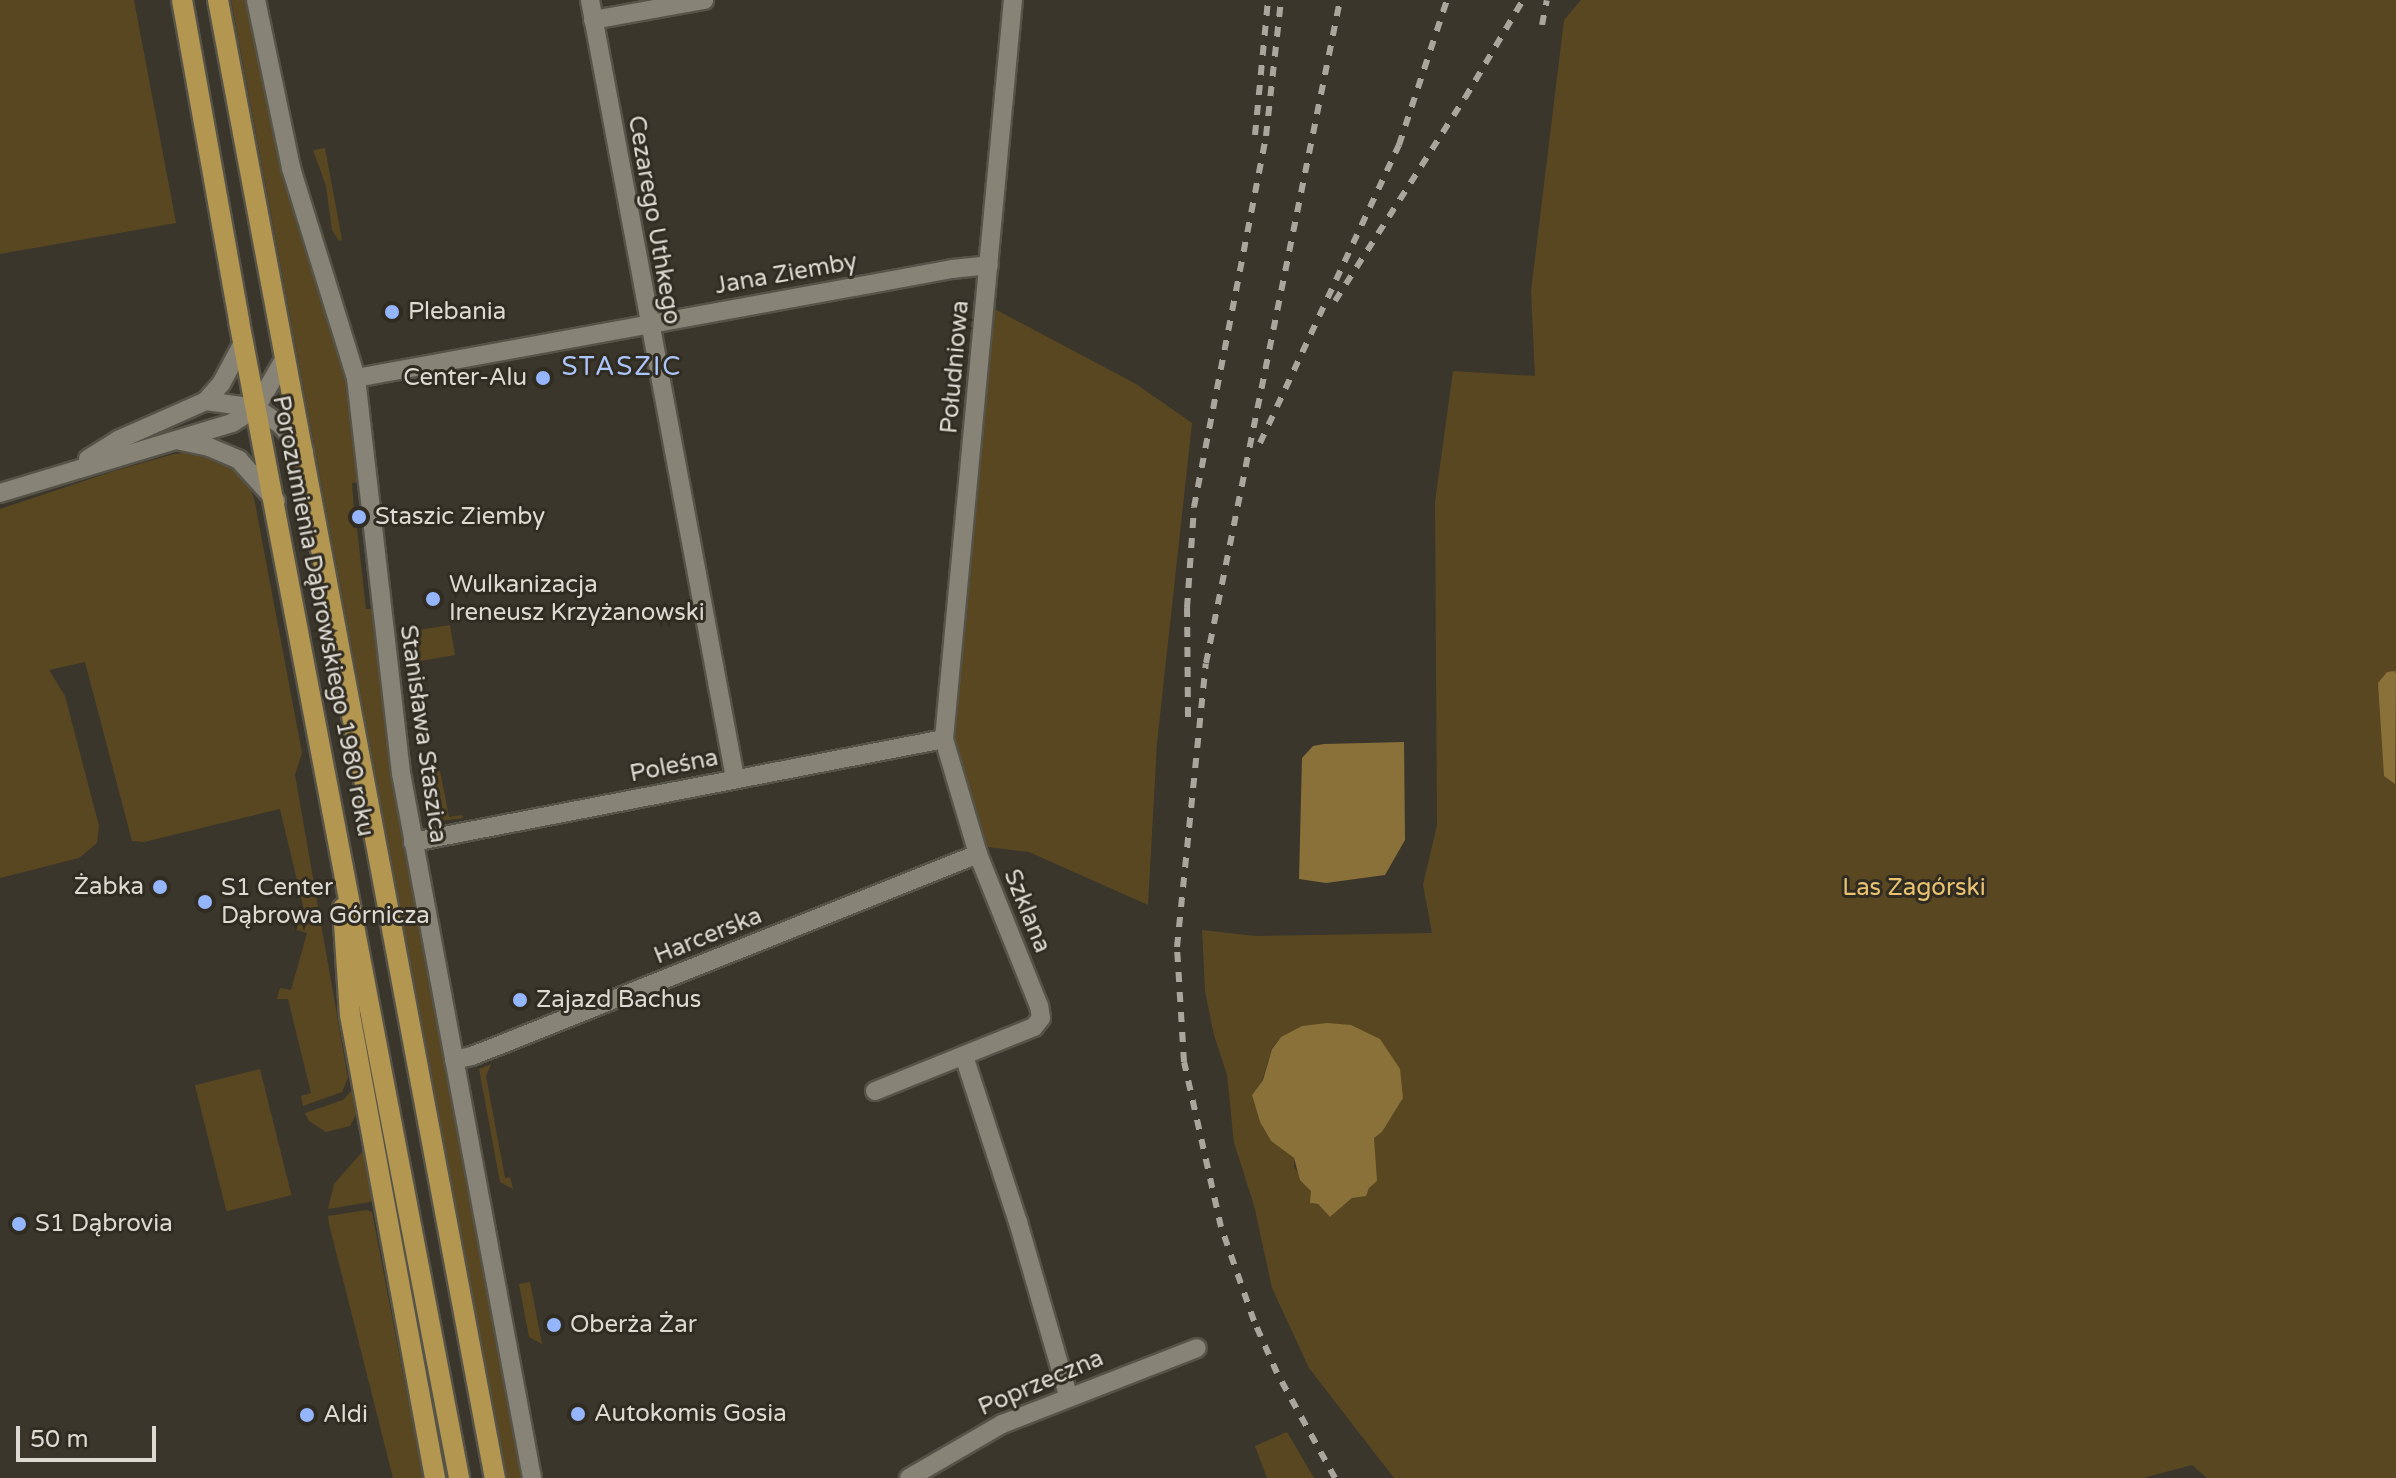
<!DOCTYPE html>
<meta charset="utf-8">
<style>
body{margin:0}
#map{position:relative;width:2396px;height:1478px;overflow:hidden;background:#3b362c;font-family:"Varela Round",sans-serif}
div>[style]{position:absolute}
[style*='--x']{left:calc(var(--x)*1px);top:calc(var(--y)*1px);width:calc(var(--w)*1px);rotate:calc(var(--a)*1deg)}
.green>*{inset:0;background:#594721;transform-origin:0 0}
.water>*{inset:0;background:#8a7039}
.roads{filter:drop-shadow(2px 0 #565349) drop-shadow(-2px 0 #565349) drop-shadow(0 2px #565349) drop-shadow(0 -2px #565349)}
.minor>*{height:18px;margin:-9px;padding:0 9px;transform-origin:9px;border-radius:9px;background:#888377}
.major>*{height:20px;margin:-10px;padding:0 10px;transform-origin:10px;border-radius:10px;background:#b3964f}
.rail>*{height:6px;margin-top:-3px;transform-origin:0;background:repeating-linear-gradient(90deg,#aaa69e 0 10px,transparent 0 20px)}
.dots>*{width:22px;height:22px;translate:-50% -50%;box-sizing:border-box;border:4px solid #312c22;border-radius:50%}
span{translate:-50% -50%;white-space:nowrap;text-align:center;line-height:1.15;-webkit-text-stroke:6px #312c22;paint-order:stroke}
.street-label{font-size:24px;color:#dddad3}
.poi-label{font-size:24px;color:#dddad3}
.left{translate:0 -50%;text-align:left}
.right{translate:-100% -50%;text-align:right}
.park-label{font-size:24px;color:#eac371}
.neighbourhood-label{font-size:26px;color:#acc6fb;letter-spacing:2px}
.scale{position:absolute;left:16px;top:1426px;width:140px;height:36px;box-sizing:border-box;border:4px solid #dddad3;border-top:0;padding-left:10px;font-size:24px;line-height:28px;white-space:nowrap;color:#dddad3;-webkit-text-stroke:6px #312c22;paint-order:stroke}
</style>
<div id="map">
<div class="green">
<i style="clip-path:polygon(0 0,134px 0,176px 223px,0 254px)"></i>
<i style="clip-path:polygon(231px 0,246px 0,281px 172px,338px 350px,349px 400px,358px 482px,352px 483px,354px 511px,350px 512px,353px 528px,357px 528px,366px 609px,372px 609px,396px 799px,523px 1478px,507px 1478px)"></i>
<i style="clip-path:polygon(evenodd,1581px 0,2396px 0,2396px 1478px,2207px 1478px,2192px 1465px,2143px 1478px,1394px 1478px,1309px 1368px,1272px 1288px,1254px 1205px,1234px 1143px,1227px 1075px,1214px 1035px,1205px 991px,1202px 930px,1255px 936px,1432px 933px,1423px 885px,1437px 825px,1435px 502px,1453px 371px,1535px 376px,1531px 291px,1564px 20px,1581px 0,1281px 1037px,1403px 1098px,1382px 1132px,1374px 1138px,1374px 1150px,1352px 1198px,1330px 1217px,1318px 1204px,1312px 1204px,1311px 1191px,1294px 1167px,1294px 1158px,1271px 1141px,1260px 1122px,1252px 1095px,1262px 1081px,1272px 1048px,1281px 1037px)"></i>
<i style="clip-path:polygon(325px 148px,342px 240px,339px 241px,332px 230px,326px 186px,313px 150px)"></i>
<i style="clip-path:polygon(989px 306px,1136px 384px,1192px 423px,1157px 743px,1148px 905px,1029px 852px,988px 847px,953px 740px)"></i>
<i style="clip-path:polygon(199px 451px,233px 465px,244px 476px,254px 498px,302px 753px,295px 775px,348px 1078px,342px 1092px,303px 1106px,301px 1096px,311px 1093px,288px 999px,277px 999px,280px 988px,291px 990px,307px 933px,296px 930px,295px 921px,306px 918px,280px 809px,144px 842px,132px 841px,85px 662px,49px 670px,65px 696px,99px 826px,97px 843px,79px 858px,0 878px,0 509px,114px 471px,174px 454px)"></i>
<i style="clip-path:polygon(450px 625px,455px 655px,420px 661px,424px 685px,411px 687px,418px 679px,414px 643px,405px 632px)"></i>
<i style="clip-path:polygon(440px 771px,449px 817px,462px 815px,463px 818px,432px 822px,422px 774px)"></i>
<i style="clip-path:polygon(491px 1064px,486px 1076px,505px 1178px,510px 1177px,513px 1189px,500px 1182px,479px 1069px)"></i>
<i style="left:260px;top:1069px;width:130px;height:67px;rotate:76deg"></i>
<i style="clip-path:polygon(354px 1088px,360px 1107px,350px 1126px,326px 1132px,309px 1121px,305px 1113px,343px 1100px)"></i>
<i style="clip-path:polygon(363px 1151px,375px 1201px,328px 1209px,334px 1184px)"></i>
<i style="clip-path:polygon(367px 1210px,372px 1212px,423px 1478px,393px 1478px,329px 1224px,328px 1216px)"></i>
<i style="clip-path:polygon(530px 1282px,542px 1344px,529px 1337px,519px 1284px)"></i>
<i style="clip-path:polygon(1287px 1432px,1314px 1478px,1267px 1478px,1255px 1446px)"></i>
</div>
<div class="water">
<i style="clip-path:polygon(2395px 671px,2396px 674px,2395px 784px,2384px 776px,2378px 683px,2387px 672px)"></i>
<i style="clip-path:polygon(1404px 742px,1405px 840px,1385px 875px,1326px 883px,1299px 879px,1302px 758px,1313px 746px,1324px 744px)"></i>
<i style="clip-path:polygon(1327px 1023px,1351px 1025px,1380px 1039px,1400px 1069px,1403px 1098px,1382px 1132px,1374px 1138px,1377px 1181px,1369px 1188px,1366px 1196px,1352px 1198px,1330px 1217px,1318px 1204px,1310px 1203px,1311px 1191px,1300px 1180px,1294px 1158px,1271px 1141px,1260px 1122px,1252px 1095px,1263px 1080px,1272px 1049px,1281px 1037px,1302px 1026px)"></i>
</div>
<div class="roads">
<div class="minor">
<i style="--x:256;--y:0;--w:172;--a:78.2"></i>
<i style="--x:291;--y:168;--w:220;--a:72.8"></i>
<i style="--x:356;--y:378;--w:398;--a:83.5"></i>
<i style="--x:401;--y:773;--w:717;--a:79.47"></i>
<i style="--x:590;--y:0;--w:791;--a:79.44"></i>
<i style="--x:593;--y:20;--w:113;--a:-10.2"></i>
<i style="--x:356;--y:378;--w:606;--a:-10.36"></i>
<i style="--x:952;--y:269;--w:37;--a:-6"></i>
<i style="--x:206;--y:401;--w:50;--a:8"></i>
<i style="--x:256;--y:408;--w:29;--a:34"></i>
<i style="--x:280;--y:424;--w:37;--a:49"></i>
<i style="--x:181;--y:441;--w:29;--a:12"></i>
<i style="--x:209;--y:447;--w:33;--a:23"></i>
<i style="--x:239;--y:460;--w:55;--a:47.9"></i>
<i style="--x:88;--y:459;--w:36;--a:-32"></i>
<i style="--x:118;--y:440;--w:96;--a:-23.9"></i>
<i style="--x:206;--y:401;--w:23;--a:-49"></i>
<i style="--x:221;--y:384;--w:47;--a:-61.8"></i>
<i style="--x:0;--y:493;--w:242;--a:-16.8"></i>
<i style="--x:232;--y:423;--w:28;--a:-32"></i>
<i style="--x:256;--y:408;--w:58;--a:-59.9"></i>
<i style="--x:413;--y:842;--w:541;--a:-10.98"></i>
<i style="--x:964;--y:1056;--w:175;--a:72"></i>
<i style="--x:1018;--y:1222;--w:180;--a:73.9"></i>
<i style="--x:454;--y:1060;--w:18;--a:-13"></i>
<i style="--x:472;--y:1056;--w:545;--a:-21.76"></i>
<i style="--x:875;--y:1091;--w:171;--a:-21.9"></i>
<i style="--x:1034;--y:1027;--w:11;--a:-52"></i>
<i style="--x:1041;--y:1018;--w:12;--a:-99"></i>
<i style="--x:1039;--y:1006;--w:164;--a:-111.9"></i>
<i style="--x:978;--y:854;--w:120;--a:-106.5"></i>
<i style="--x:944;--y:739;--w:742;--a:-84.67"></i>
<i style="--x:909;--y:1478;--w:108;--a:-30.1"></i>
<i style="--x:1002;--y:1424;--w:209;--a:-21.3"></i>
</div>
<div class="major">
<i style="--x:182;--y:0;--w:326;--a:79.9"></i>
<i style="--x:239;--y:321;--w:1178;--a:79.23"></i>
<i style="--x:218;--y:0;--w:1504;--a:79.39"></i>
<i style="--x:343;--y:908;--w:107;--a:86.3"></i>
<i style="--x:350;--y:1015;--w:471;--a:79.6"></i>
</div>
</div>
<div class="rail">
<i style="--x:1542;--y:25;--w:25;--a:-79"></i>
<i style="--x:1255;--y:135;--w:136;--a:-84.5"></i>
<i style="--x:1335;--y:301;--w:241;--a:-57.4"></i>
<i style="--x:1465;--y:98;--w:114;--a:-59.4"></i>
<i style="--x:1260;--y:443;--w:329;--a:-65"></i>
<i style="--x:1399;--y:145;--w:153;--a:-71.7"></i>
<i style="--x:1188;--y:717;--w:109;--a:-90.5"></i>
<i style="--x:1187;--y:608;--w:101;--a:-86"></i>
<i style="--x:1194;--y:507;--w:378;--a:-79"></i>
<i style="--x:1266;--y:136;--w:137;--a:-83.7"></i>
<i style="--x:1335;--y:1478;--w:120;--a:-118.9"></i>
<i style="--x:1277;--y:1373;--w:57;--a:-113.9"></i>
<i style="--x:1254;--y:1321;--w:100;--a:-109.3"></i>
<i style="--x:1221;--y:1227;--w:169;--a:-102.6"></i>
<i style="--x:1184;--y:1062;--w:115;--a:-93.5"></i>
<i style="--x:1177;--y:947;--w:285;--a:-84.2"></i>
<i style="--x:1206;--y:663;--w:676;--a:-78.57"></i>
</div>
<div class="dots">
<i style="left:392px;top:312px;background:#95b6fd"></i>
<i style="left:543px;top:378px;background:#95b6fd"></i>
<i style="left:359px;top:517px;background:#95b6fd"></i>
<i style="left:433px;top:599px;background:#95b6fd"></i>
<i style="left:160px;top:887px;background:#95b6fd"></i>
<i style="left:205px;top:902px;background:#95b6fd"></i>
<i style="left:520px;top:1000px;background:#95b6fd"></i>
<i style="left:19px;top:1224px;background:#95b6fd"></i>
<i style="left:554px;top:1325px;background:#95b6fd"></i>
<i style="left:578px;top:1414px;background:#95b6fd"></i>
<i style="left:307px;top:1415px;background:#95b6fd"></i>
</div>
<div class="street-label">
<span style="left:654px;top:220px;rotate:80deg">Cezarego Uthkego</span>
<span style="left:786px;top:274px;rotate:-10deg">Jana Ziemby</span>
<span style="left:955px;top:367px;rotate:-85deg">Południowa</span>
<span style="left:323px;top:616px;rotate:79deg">Porozumienia Dąbrowskiego 1980 roku</span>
<span style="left:423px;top:734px;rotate:82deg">Stanisława Staszica</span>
<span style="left:674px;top:766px;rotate:-11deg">Poleśna</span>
<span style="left:1027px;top:911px;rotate:68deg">Szklana</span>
<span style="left:708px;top:936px;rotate:-22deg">Harcerska</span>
<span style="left:1041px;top:1383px;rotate:-23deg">Poprzeczna</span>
</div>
<div class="poi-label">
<span class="left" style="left:408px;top:312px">Plebania</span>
<span class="right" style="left:527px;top:378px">Center-Alu</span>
<span class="left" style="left:375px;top:517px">Staszic Ziemby</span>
<span class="left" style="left:449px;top:599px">Wulkanizacja<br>Ireneusz Krzyżanowski</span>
<span class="right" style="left:144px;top:887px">Żabka</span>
<span class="left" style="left:221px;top:902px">S1 Center<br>Dąbrowa Górnicza</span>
<span class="left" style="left:536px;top:1000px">Zajazd Bachus</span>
<span class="left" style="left:35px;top:1224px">S1 Dąbrovia</span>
<span class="left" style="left:570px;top:1325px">Oberża Żar</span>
<span class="left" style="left:594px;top:1414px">Autokomis Gosia</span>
<span class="left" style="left:323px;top:1415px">Aldi</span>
</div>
<div class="park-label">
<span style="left:1914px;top:888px">Las Zagórski</span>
</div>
<div class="neighbourhood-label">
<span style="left:622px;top:367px">STASZIC</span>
</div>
<div class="scale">50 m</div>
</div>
